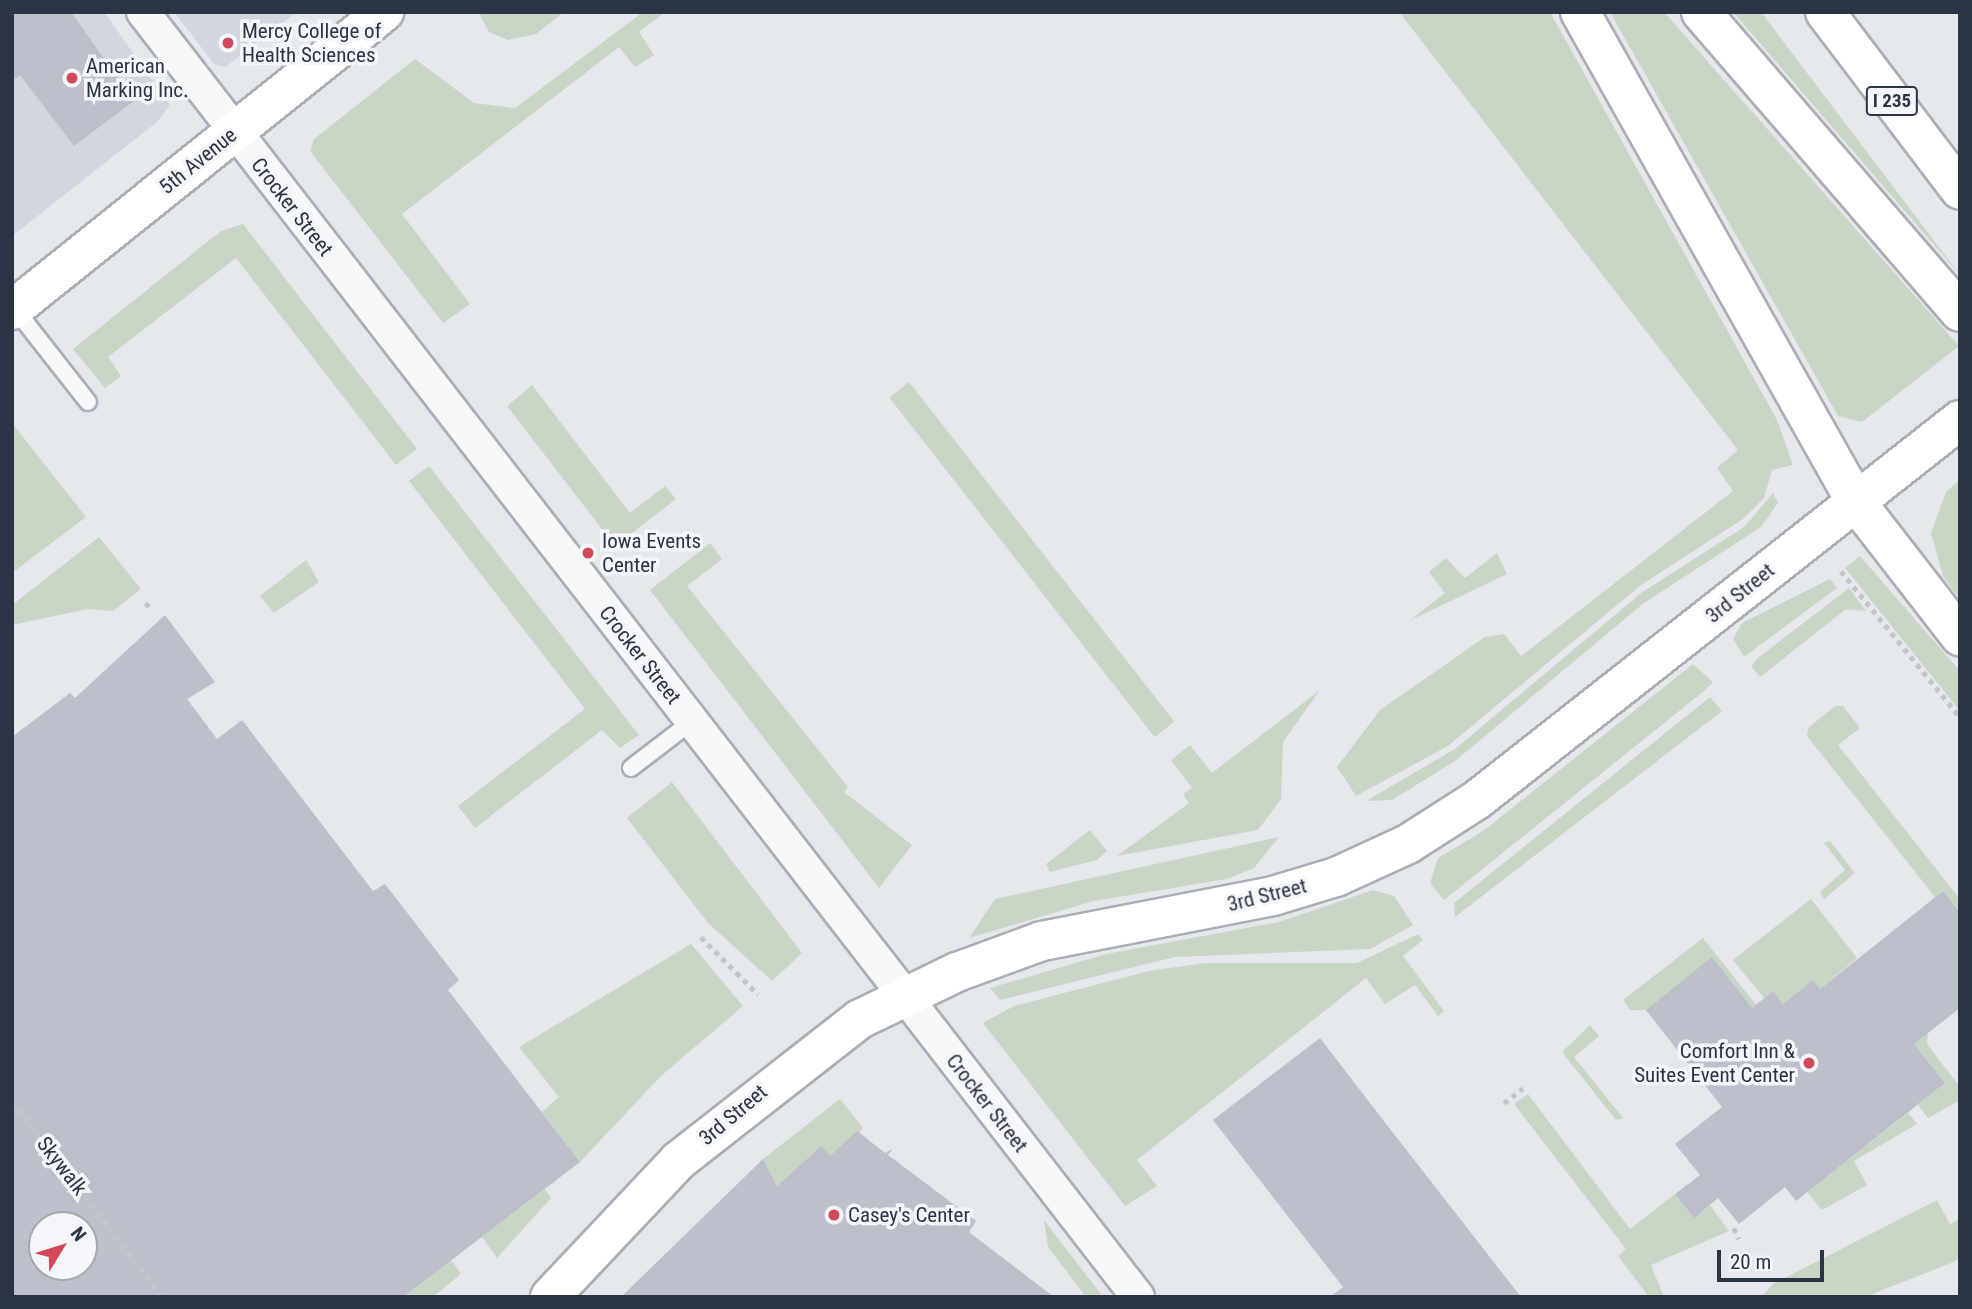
<!DOCTYPE html>
<style>
body{margin:0}
#map{position:relative;width:1972px;height:1309px;overflow:hidden;background:#e4e7ec;font-family:"Roboto Condensed",sans-serif}
div>[style]{position:absolute}
[style*='--x']{left:calc(var(--x)*1px);top:calc(var(--y)*1px);width:calc(var(--w)*1px);rotate:calc(var(--a)*1deg)}
.built>*{inset:0;background:#d2d6de}
.green>*{inset:0;background:#c9d6c5;transform-origin:0 0}
.building>*{inset:0;background:#bbc0ca}
.path>*{height:4.5px;margin-top:-2.25px;transform-origin:0;background:repeating-linear-gradient(90deg,#c2c5cb 0 5px,transparent 0 10px)}
.roads{filter:drop-shadow(2px 0 #a9aeb7) drop-shadow(-2px 0 #a9aeb7) drop-shadow(0 2px #a9aeb7) drop-shadow(0 -2px #a9aeb7)}
.lane>*{height:16px;margin:-8px;padding:0 8px;transform-origin:8px;border-radius:8px;background:#f7f8fa}
.street>*{height:32px;margin:-16px;padding:0 16px;transform-origin:16px;border-radius:16px;background:#f7f8fa}
.secondary>*{height:38px;margin:-19px;padding:0 19px;transform-origin:19px;border-radius:19px;background:#fff}
.highway>*{height:38px;margin:-19px;padding:0 19px;transform-origin:19px;border-radius:19px;background:#fff}
.dots>*{width:19px;height:19px;translate:-50% -50%;box-sizing:border-box;border:4px solid #f4f6f9;border-radius:50%}
span{translate:-50% -50%;white-space:nowrap;text-align:center;line-height:1.15;-webkit-text-stroke:7px #f4f6f9;paint-order:stroke}
.shield-label span{padding:2px 5px;background:#f4f6f9;border:2px solid;border-radius:5px;-webkit-text-stroke-width:0}
.shield-label{font-size:19px;color:#2b3445;font-weight:700}
.poi-label{font-size:21px;color:#2b3445}
.left{translate:0 -50%;text-align:left}
.right{translate:-100% -50%;text-align:right}
.street-label{font-size:21px;color:#2b3445}
.frame{position:absolute;inset:0;border:14px solid #2b3445;pointer-events:none}
.north{position:absolute;left:28px;top:1211px;width:70px;height:70px;box-sizing:border-box;background:#f4f6f9;border:2px solid #a4a8b1;border-radius:50%;rotate:52deg;font-size:19px;font-weight:700;line-height:28px;text-align:center;color:#2b3445}
.north::after{content:'';display:block;margin:auto;width:24px;height:32px;background:#d1495b;clip-path:polygon(50% 0,100% 100%,50% 72%,0 100%)}
.scale{position:absolute;left:1717px;top:1250px;width:107px;height:32px;box-sizing:border-box;border:4px solid #2b3445;border-top:0;padding-left:9px;font-size:21px;line-height:24px;white-space:nowrap;color:#2b3445;-webkit-text-stroke:5px #f4f6f9;paint-order:stroke}
</style>
<div id="map">
<div class="built">
<i style="clip-path:polygon(12px 12px,104px 12px,170px 105px,157px 122px,12px 236px)"></i>
<i style="clip-path:polygon(174px 12px,297px 12px,225px 67px,214px 64px)"></i>
</div>
<div class="green">
<i style="clip-path:polygon(478px 12px,564px 12px,536px 34px,508px 40px,489px 32px)"></i>
<i style="clip-path:polygon(643px 12px,665px 12px,639px 32px,654px 55px,635px 67px,619px 47px,402px 214px,470px 304px,443px 323px,310px 151px,314px 139px,415px 59px,474px 103px,515px 108px)"></i>
<i style="clip-path:polygon(1399px 12px,1550px 12px,1777px 420px,1793px 465px,1772px 470px,1764px 498px,1743px 519px,1641px 585px,1448px 746px,1356px 796px,1337px 767px,1380px 710px,1485px 637px,1504px 634px,1521px 656px,1733px 491px,1717px 468px,1738px 450px)"></i>
<i style="clip-path:polygon(1610px 12px,1664px 12px,1959px 346px,1862px 422px,1838px 416px)"></i>
<i style="clip-path:polygon(1733px 12px,1761px 12px,1960px 275px)"></i>
<i style="clip-path:polygon(243px 224px,417px 449px,396px 465px,236px 258px,108px 357px,121px 376px,105px 388px,73px 349px,221px 231px)"></i>
<i style="left:909px;top:382px;width:431px;height:25px;rotate:52deg"></i>
<i style="clip-path:polygon(532px 385px,630px 513px,665px 486px,676px 499px,615px 546px,507px 406px)"></i>
<i style="clip-path:polygon(12px 423px,86px 517px,12px 573px)"></i>
<i style="clip-path:polygon(429px 466px,639px 735px,620px 748px,602px 730px,475px 828px,458px 806px,585px 709px,409px 481px)"></i>
<i style="clip-path:polygon(1960px 480px,1960px 599px,1943px 576px,1931px 533px,1946px 492px)"></i>
<i style="clip-path:polygon(1773px 493px,1778px 503px,1761px 527px,1644px 603px,1455px 761px,1392px 800px,1366px 801px,1455px 749px,1641px 593px,1744px 527px)"></i>
<i style="clip-path:polygon(99px 537px,141px 589px,113px 611px,88px 609px,12px 625px,12px 605px)"></i>
<i style="clip-path:polygon(710px 543px,722px 559px,687px 586px,848px 787px,844px 792px,912px 845px,879px 888px,650px 590px)"></i>
<i style="clip-path:polygon(1497px 553px,1507px 574px,1409px 621px,1445px 593px,1429px 572px,1446px 558px,1465px 578px)"></i>
<i style="clip-path:polygon(1860px 556px,1960px 671px,1960px 711px,1845px 568px)"></i>
<i style="clip-path:polygon(306px 560px,319px 582px,274px 613px,260px 596px)"></i>
<i style="clip-path:polygon(1830px 579px,1837px 588px,1744px 657px,1733px 639px,1742px 623px)"></i>
<i style="clip-path:polygon(1849px 588px,1866px 611px,1846px 609px,1760px 677px,1751px 666px,1759px 657px)"></i>
<i style="clip-path:polygon(1693px 664px,1713px 682px,1704px 691px,1444px 900px,1430px 883px,1438px 858px,1483px 831px)"></i>
<i style="clip-path:polygon(1320px 690px,1283px 742px,1281px 799px,1258px 830px,1117px 856px,1189px 803px,1183px 794px,1192px 788px,1171px 760px,1190px 745px,1212px 773px)"></i>
<i style="clip-path:polygon(1710px 697px,1722px 711px,1455px 917px,1454px 903px)"></i>
<i style="clip-path:polygon(1835px 706px,1843px 706px,1860px 728px,1838px 745px,1960px 899px,1958px 909px,1943px 891px,1935px 897px,1807px 736px,1808px 728px)"></i>
<i style="clip-path:polygon(672px 782px,802px 953px,772px 981px,708px 923px,627px 818px)"></i>
<i style="clip-path:polygon(1090px 830px,1107px 851px,1097px 860px,1050px 872px,1046px 864px)"></i>
<i style="clip-path:polygon(1279px 837px,1254px 868px,1227px 879px,1094px 901px,969px 938px,995px 899px)"></i>
<i style="clip-path:polygon(1830px 841px,1855px 873px,1824px 899px,1820px 892px,1845px 870px,1824px 843px)"></i>
<i style="clip-path:polygon(1373px 890px,1394px 896px,1413px 925px,1370px 949px,1175px 957px,1000px 1000px,990px 988px,1106px 954px,1279px 922px)"></i>
<i style="clip-path:polygon(1811px 899px,1857px 958px,1820px 989px,1813px 980px,1783px 1004px,1773px 991px,1764px 998px,1733px 960px)"></i>
<i style="clip-path:polygon(1418px 934px,1423px 940px,1403px 956px,1444px 1011px,1438px 1016px,1415px 985px,1385px 1004px,1366px 978px,1137px 1160px,1157px 1186px,1125px 1206px,983px 1023px,1014px 1006px,1149px 971px,1205px 963px,1357px 963px)"></i>
<i style="clip-path:polygon(1703px 938px,1756px 1005px,1752px 1008px,1712px 958px,1646px 1010px,1630px 1010px,1623px 1000px)"></i>
<i style="clip-path:polygon(691px 944px,743px 1006px,661px 1076px,580px 1162px,542px 1112px,559px 1097px,519px 1047px)"></i>
<i style="clip-path:polygon(1590px 1025px,1599px 1036px,1574px 1057px,1623px 1118px,1616px 1120px,1562px 1052px)"></i>
<i style="clip-path:polygon(1928px 1033px,1927px 1044px,1960px 1087px,1960px 1100px,1928px 1118px,1918px 1105px,1945px 1083px,1914px 1044px)"></i>
<i style="clip-path:polygon(1528px 1094px,1630px 1229px,1675px 1194px,1694px 1218px,1710px 1205px,1729px 1231px,1651px 1265px,1664px 1297px,1649px 1297px,1618px 1256px,1626px 1249px,1514px 1104px)"></i>
<i style="clip-path:polygon(840px 1099px,863px 1128px,859px 1133px,830px 1156px,821px 1146px,777px 1186px,763px 1159px)"></i>
<i style="clip-path:polygon(1908px 1113px,1917px 1124px,1854px 1161px,1867px 1185px,1822px 1210px,1807px 1192px)"></i>
<i style="clip-path:polygon(545px 1189px,551px 1198px,497px 1258px,482px 1237px)"></i>
<i style="clip-path:polygon(1937px 1200px,1950px 1224px,1960px 1219px,1960px 1258px,1951px 1263px,1865px 1297px,1761px 1297px,1773px 1284px)"></i>
<i style="clip-path:polygon(1044px 1220px,1103px 1297px,1086px 1297px,1048px 1247px)"></i>
<i style="clip-path:polygon(451px 1260px,461px 1274px,433px 1297px,403px 1297px)"></i>
</div>
<div class="building">
<i style="clip-path:polygon(12px 12px,71px 12px,134px 101px,74px 146px,20px 75px,12px 81px)"></i>
<i style="clip-path:polygon(evenodd,165px 615px,215px 682px,187px 699px,217px 739px,242px 720px,373px 891px,385px 884px,459px 980px,448px 990px,580px 1162px,403px 1297px,12px 1297px,12px 737px,70px 693px,75px 698px,165px 615px,42px 1225px,84px 1225px,84px 1267px,42px 1267px,42px 1225px)"></i>
<i style="clip-path:polygon(1943px 891px,1960px 912px,1960px 1008px,1914px 1044px,1945px 1083px,1796px 1201px,1785px 1187px,1739px 1224px,1718px 1198px,1694px 1218px,1675px 1194px,1700px 1175px,1675px 1144px,1722px 1107px,1646px 1010px,1712px 957px,1752px 1008px,1773px 991px,1783px 1004px,1813px 980px,1820px 989px)"></i>
<i style="clip-path:polygon(1320px 1038px,1383px 1120px,1521px 1297px,1330px 1297px,1343px 1287px,1213px 1120px)"></i>
<i style="clip-path:polygon(857px 1131px,885px 1153px,893px 1149px,888px 1155px,976px 1221px,969px 1232px,1054px 1297px,621px 1297px,763px 1159px,777px 1186px,821px 1146px,830px 1156px)"></i>
</div>
<div class="path">
<i style="--x:1841;--y:571;--w:188;--a:50.8"></i>
<i style="--x:145;--y:606;--w:9;--a:-36"></i>
<i style="--x:701;--y:937;--w:81;--a:45"></i>
<i style="--x:12;--y:1102;--w:246;--a:52.4"></i>
<i style="--x:1504;--y:1103;--w:24;--a:-38"></i>
<i style="--x:1734;--y:1228;--w:12;--a:66"></i>
</div>
<div class="roads">
<div class="lane">
<i style="--x:15;--y:309;--w:118;--a:51.9"></i>
<i style="--x:631;--y:768;--w:76;--a:-37.5"></i>
</div>
<div class="street">
<i style="--x:143;--y:12;--w:1625;--a:52.25"></i>
</div>
<div class="secondary">
<i style="--x:12;--y:310;--w:477;--a:-38.7"></i>
<i style="--x:1856;--y:502;--w:170;--a:52.2"></i>
<i style="--x:550;--y:1297;--w:187;--a:-46.7"></i>
<i style="--x:678;--y:1161;--w:231;--a:-38"></i>
<i style="--x:860;--y:1019;--w:108;--a:-25.9"></i>
<i style="--x:957;--y:972;--w:90;--a:-20"></i>
<i style="--x:1042;--y:941;--w:235;--a:-11"></i>
<i style="--x:1273;--y:896;--w:66;--a:-16.8"></i>
<i style="--x:1336;--y:877;--w:79;--a:-24.6"></i>
<i style="--x:1408;--y:844;--w:83;--a:-32.7"></i>
<i style="--x:1478;--y:799;--w:613;--a:-38.18"></i>
</div>
<div class="highway">
<i style="--x:1580;--y:12;--w:562;--a:60.61"></i>
<i style="--x:1701;--y:12;--w:396;--a:49.2"></i>
<i style="--x:1825;--y:12;--w:223;--a:52.8"></i>
</div>
</div>
<div class="dots">
<i style="left:228px;top:43px;background:#d1495b"></i>
<i style="left:72px;top:78px;background:#d1495b"></i>
<i style="left:588px;top:553px;background:#d1495b"></i>
<i style="left:1809px;top:1063px;background:#d1495b"></i>
<i style="left:834px;top:1215px;background:#d1495b"></i>
</div>
<div class="shield-label">
<span style="left:1892px;top:101px">I 235</span>
</div>
<div class="poi-label">
<span class="left" style="left:242px;top:43px">Mercy College of<br>Health Sciences</span>
<span class="left" style="left:86px;top:78px">American<br>Marking Inc.</span>
<span class="left" style="left:602px;top:553px">Iowa Events<br>Center</span>
<span class="right" style="left:1795px;top:1063px">Comfort Inn &amp;<br>Suites Event Center</span>
<span class="left" style="left:848px;top:1215px">Casey's Center</span>
</div>
<div class="street-label">
<span style="left:198px;top:161px;rotate:-39deg">5th Avenue</span>
<span style="left:292px;top:207px;rotate:52deg">Crocker Street</span>
<span style="left:1740px;top:593px;rotate:-39deg">3rd Street</span>
<span style="left:640px;top:655px;rotate:52deg">Crocker Street</span>
<span style="left:1267px;top:895px;rotate:-14deg">3rd Street</span>
<span style="left:987px;top:1103px;rotate:52deg">Crocker Street</span>
<span style="left:733px;top:1115px;rotate:-40deg">3rd Street</span>
<span style="left:62px;top:1166px;rotate:52deg">Skywalk</span>
</div>
<div class="frame"></div>
<div class="north">N</div>
<div class="scale">20 m</div>
</div>
